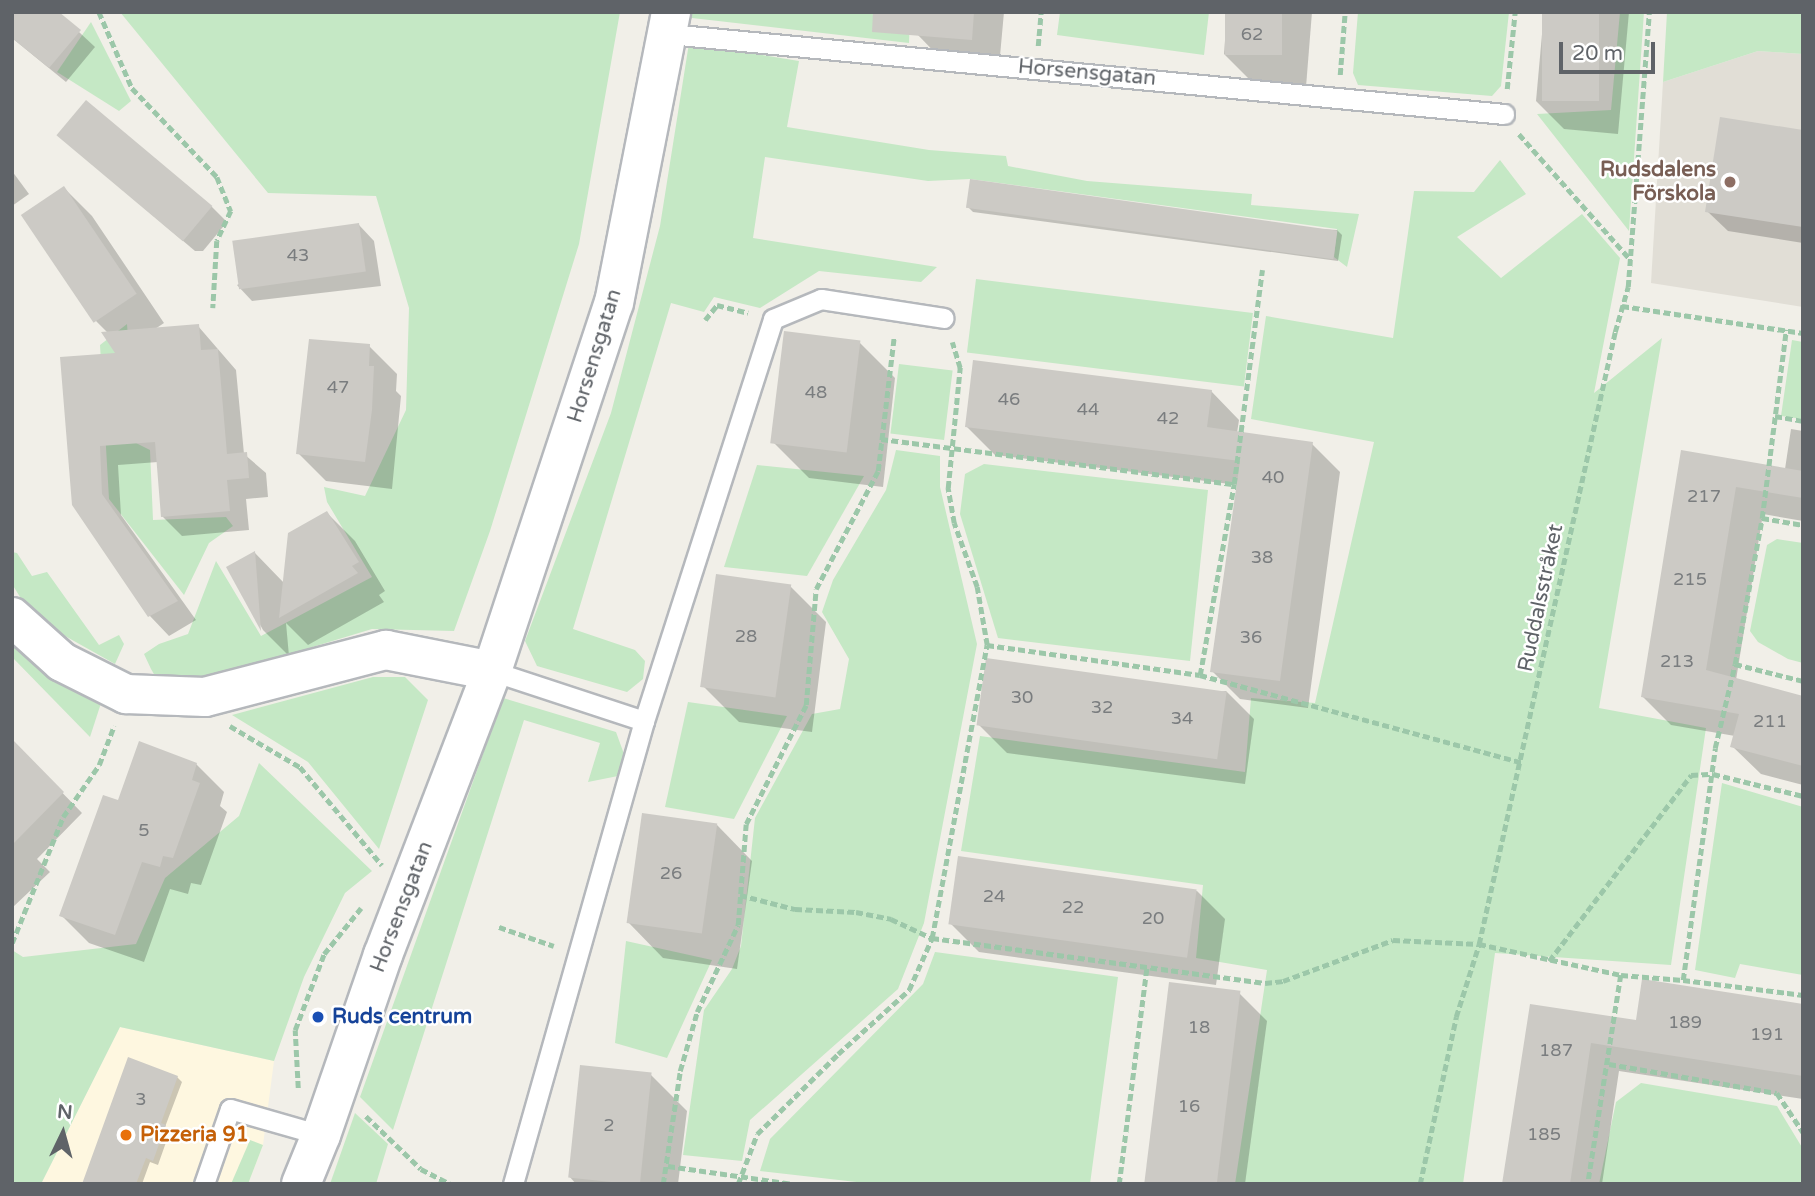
<!DOCTYPE html>
<meta charset="utf-8">
<style>
body{margin:0}
#map{position:relative;width:1815px;height:1196px;overflow:hidden;background:#f1efe8;font-family:"Varela Round",sans-serif}
div>[style]{position:absolute}
[style*='--x']{left:calc(var(--x)*1px);top:calc(var(--y)*1px);width:calc(var(--w)*1px);rotate:calc(var(--a)*1deg)}
.commercial>*{inset:0;background:#fef7e0}
.education>*{inset:0;background:#e1ded6}
.green>*{inset:0;background:#c5e8c5;transform-origin:0 0}
.shadow>*{inset:0;background:#0003}
.building>*{inset:0;background:#cccac5;transform-origin:0 0}
.path>*{height:4.5px;margin-top:-2.25px;transform-origin:0;background:repeating-linear-gradient(90deg,#9cc7a9 0 7px,transparent 0 10.5px)}
.roads{filter:drop-shadow(2px 0 #b5b8bc) drop-shadow(-2px 0 #b5b8bc) drop-shadow(0 2px #b5b8bc) drop-shadow(0 -2px #b5b8bc)}
.service>*{height:19px;margin:-9.5px;padding:0 9.5px;transform-origin:9.5px;border-radius:9.5px;background:#fff}
.minor>*{height:38px;margin:-19px;padding:0 19px;transform-origin:19px;border-radius:19px;background:#fff}
.dots>*{width:19px;height:19px;translate:-50% -50%;box-sizing:border-box;border:4px solid #fff;border-radius:50%}
span{translate:-50% -50%;white-space:nowrap;text-align:center;line-height:1.15;-webkit-text-stroke:5px #fff;paint-order:stroke}
.number-label{font-size:18px;color:#7a7d7f}
.number-label span{-webkit-text-stroke-width:0}
.street-label{font-size:21px;color:#5f6368}
.education-label{font-size:21px;color:#785e54;font-weight:700}
.right{translate:-100% -50%;text-align:right}
.transit-label{font-size:21px;color:#164399;font-weight:700}
.left{translate:0 -50%;text-align:left}
.food-label{font-size:21px;color:#c56008;font-weight:700}
.frame{position:absolute;inset:0;border:14px solid #5f6368;pointer-events:none}
.north{position:absolute;left:28px;top:1098px;width:70px;height:70px;-webkit-text-stroke:5px #fff;paint-order:stroke;rotate:5deg;font-size:19px;font-weight:700;line-height:28px;text-align:center;color:#5f6368}
.north::after{content:'';display:block;margin:auto;width:24px;height:32px;background:#5f6368;clip-path:polygon(50% 0,100% 100%,50% 72%,0 100%)}
.scale{position:absolute;left:1559px;top:42px;width:96px;height:32px;box-sizing:border-box;border:4px solid #5f6368;border-top:0;padding-left:9px;font-size:21px;line-height:24px;white-space:nowrap;color:#5f6368;-webkit-text-stroke:5px #fff;paint-order:stroke}
</style>
<div id="map">
<div class="commercial">
<i style="clip-path:polygon(120px 1027px,274px 1061px,263px 1145px,248px 1184px,41px 1184px)"></i>
</div>
<div class="education">
<i style="clip-path:polygon(1758px 51px,1803px 54px,1803px 307px,1651px 283px,1663px 82px)"></i>
</div>
<div class="green">
<i style="clip-path:polygon(120px 12px,620px 12px,579px 244px,490px 531px,454px 631px,372px 629px,191px 684px,158px 681px,151px 669px,144px 654px,159px 644px,188px 634px,216px 561px,261px 636px,372px 577px,327px 502px,324px 487px,365px 496px,406px 410px,409px 308px,376px 196px,268px 193px)"></i>
<i style="clip-path:polygon(692px 12px,910px 12px,909px 43px,692px 18px)"></i>
<i style="clip-path:polygon(1060px 12px,1209px 12px,1204px 55px,1057px 35px)"></i>
<i style="clip-path:polygon(1358px 12px,1509px 12px,1501px 86px,1492px 96px,1358px 85px,1353px 73px)"></i>
<i style="clip-path:polygon(1620px 12px,1644px 12px,1629px 231px,1537px 114px,1611px 110px)"></i>
<i style="clip-path:polygon(1667px 12px,1803px 12px,1803px 54px,1758px 51px,1663px 82px)"></i>
<i style="clip-path:polygon(91px 22px,131px 101px,119px 111px,57px 72px)"></i>
<i style="clip-path:polygon(689px 43px,799px 61px,787px 127px,929px 150px,1006px 156px,1008px 166px,1087px 181px,1252px 194px,1251px 205px,1359px 214px,1347px 267px,1334px 257px,1337px 229px,970px 179px,928px 181px,765px 157px,753px 238px,937px 267px,921px 282px,819px 271px,760px 308px,714px 297px,704px 312px,671px 303px,573px 629px,635px 650px,645px 661px,643px 679px,627px 692px,537px 666px,525px 641px,611px 413px,660px 226px)"></i>
<i style="clip-path:polygon(1500px 160px,1526px 194px,1457px 237px,1501px 278px,1582px 214px,1620px 258px,1594px 393px,1662px 338px,1599px 708px,1706px 728px,1671px 965px,1495px 953px,1463px 1184px,1235px 1184px,1267px 970px,1196px 958px,1203px 885px,961px 851px,980px 736px,1245px 772px,1251px 698px,1315px 703px,1374px 442px,1251px 419px,1266px 316px,1393px 338px,1414px 191px,1474px 192px)"></i>
<i style="left:976px;top:279px;width:279px;height:74px;rotate:7deg"></i>
<i style="clip-path:polygon(127px 324px,136px 443px,150px 450px,153px 520px,226px 517px,233px 526px,209px 543px,184px 595px,109px 499px,100px 345px)"></i>
<i style="clip-path:polygon(1792px 340px,1803px 342px,1803px 419px,1781px 416px)"></i>
<i style="left:899px;top:364px;width:54px;height:70px;rotate:7deg"></i>
<i style="clip-path:polygon(896px 450px,940px 456px,940px 487px,977px 644px,924px 923px,898px 989px,750px 1120px,742px 1161px,683px 1155px,704px 1010px,732px 969px,741px 946px,755px 818px,812px 714px,840px 709px,849px 659px,822px 612px,833px 580px,886px 490px)"></i>
<i style="clip-path:polygon(984px 464px,1208px 490px,1190px 661px,998px 638px,960px 514px,965px 474px)"></i>
<i style="clip-path:polygon(757px 465px,864px 476px,807px 576px,724px 567px)"></i>
<i style="clip-path:polygon(1777px 539px,1803px 543px,1803px 663px,1788px 659px,1758px 642px,1750px 631px,1767px 545px)"></i>
<i style="clip-path:polygon(12px 552px,17px 553px,32px 576px,47px 572px,99px 645px,119px 635px,124px 644px,115px 664px,33px 618px,12px 584px)"></i>
<i style="clip-path:polygon(12px 633px,103px 697px,90px 737px,12px 657px)"></i>
<i style="clip-path:polygon(373px 677px,405px 677px,428px 700px,379px 849px,308px 762px,232px 715px)"></i>
<i style="clip-path:polygon(503px 698px,616px 732px,624px 754px,618px 776px,588px 782px,600px 743px,524px 720px,393px 1130px,360px 1097px)"></i>
<i style="clip-path:polygon(688px 702px,787px 716px,734px 819px,665px 807px)"></i>
<i style="clip-path:polygon(259px 763px,372px 871px,345px 893px,304px 977px,274px 1061px,120px 1027px,41px 1184px,12px 1184px,12px 950px,23px 957px,136px 944px,165px 878px,239px 816px)"></i>
<i style="clip-path:polygon(1722px 783px,1803px 807px,1803px 975px,1740px 964px,1735px 978px,1695px 970px)"></i>
<i style="clip-path:polygon(626px 941px,712px 960px,667px 1058px,615px 1043px)"></i>
<i style="clip-path:polygon(935px 952px,1118px 977px,1090px 1184px,874px 1184px,760px 1171px,770px 1139px,923px 984px)"></i>
<i style="clip-path:polygon(1641px 1083px,1777px 1106px,1803px 1149px,1803px 1184px,1599px 1184px,1616px 1102px)"></i>
<i style="clip-path:polygon(355px 1113px,388px 1144px,376px 1184px,330px 1184px)"></i>
<i style="clip-path:polygon(250px 1140px,263px 1145px,248px 1184px,231px 1184px)"></i>
</div>
<div class="shadow">
<i style="clip-path:polygon(919px 12px,1004px 12px,999px 67px,945px 63px,917px 34px)"></i>
<i style="clip-path:polygon(1227px 12px,1312px 12px,1306px 87px,1252px 82px,1224px 54px)"></i>
<i style="clip-path:polygon(1544px 12px,1629px 12px,1618px 134px,1564px 129px,1536px 101px)"></i>
<i style="clip-path:polygon(79px 32px,95px 47px,66px 82px,12px 38px)"></i>
<i style="clip-path:polygon(1803px 132px,1803px 243px,1728px 231px,1707px 211px)"></i>
<i style="clip-path:polygon(58px 135px,212px 207px,227px 222px,203px 251px,195px 251px)"></i>
<i style="clip-path:polygon(12px 171px,29px 194px,12px 206px)"></i>
<i style="clip-path:polygon(64px 188px,92px 216px,164px 323px,155px 329px,198px 326px,236px 370px,244px 454px,266px 473px,268px 497px,246px 499px,249px 530px,182px 536px,162px 516px,158px 462px,118px 465px,121px 515px,196px 620px,169px 636px,150px 616px,73px 505px,118px 354px,108px 333px,96px 321px,23px 215px)"></i>
<i style="clip-path:polygon(968px 207px,1337px 230px,1342px 235px,1338px 261px,973px 212px)"></i>
<i style="clip-path:polygon(359px 225px,374px 241px,381px 286px,252px 301px,237px 285px)"></i>
<i style="clip-path:polygon(859px 342px,895px 378px,883px 487px,809px 478px,773px 442px)"></i>
<i style="clip-path:polygon(369px 346px,397px 374px,396px 391px,401px 396px,392px 489px,326px 481px,298px 453px)"></i>
<i style="clip-path:polygon(1211px 391px,1239px 420px,1237px 433px,1312px 444px,1340px 472px,1308px 708px,1240px 699px,1212px 671px,1238px 485px,995px 455px,967px 427px)"></i>
<i style="clip-path:polygon(1791px 429px,1803px 431px,1803px 521px,1763px 514px,1736px 680px,1803px 697px,1803px 785px,1761px 774px,1732px 746px,1735px 736px,1671px 725px,1643px 697px,1683px 452px,1785px 469px)"></i>
<i style="clip-path:polygon(327px 513px,355px 541px,385px 591px,379px 595px,384px 602px,308px 645px,286px 623px,289px 656px,263px 630px,229px 568px,255px 553px,284px 583px)"></i>
<i style="clip-path:polygon(790px 586px,826px 622px,812px 732px,739px 722px,703px 686px)"></i>
<i style="clip-path:polygon(1226px 691px,1254px 719px,1245px 784px,1007px 753px,979px 725px)"></i>
<i style="clip-path:polygon(12px 741px,82px 813px,37px 859px,50px 872px,12px 908px)"></i>
<i style="clip-path:polygon(196px 764px,224px 792px,220px 806px,227px 812px,201px 885px,191px 883px,188px 894px,170px 889px,144px 962px,89px 943px,61px 915px,119px 802px)"></i>
<i style="clip-path:polygon(717px 825px,752px 861px,737px 969px,663px 958px,628px 922px)"></i>
<i style="clip-path:polygon(1197px 891px,1225px 919px,1216px 985px,979px 952px,951px 924px)"></i>
<i style="clip-path:polygon(1239px 993px,1267px 1021px,1245px 1184px,1144px 1184px)"></i>
<i style="clip-path:polygon(1531px 1006px,1637px 1022px,1803px 1006px,1803px 1099px,1619px 1071px,1602px 1184px,1504px 1184px)"></i>
<i style="clip-path:polygon(651px 1075px,687px 1111px,678px 1184px,576px 1184px,569px 1176px)"></i>
<i style="clip-path:polygon(177px 1077px,182px 1082px,165px 1127px,170px 1131px,158px 1165px,150px 1162px,142px 1184px,83px 1184px)"></i>
</div>
<div class="building">
<i style="clip-path:polygon(12px 12px,59px 12px,81px 30px,49px 68px,12px 38px)"></i>
<i style="clip-path:polygon(873px 12px,974px 12px,972px 40px,872px 32px)"></i>
<i style="left:1225px;top:12px;width:57px;height:43px"></i>
<i style="left:1542px;top:12px;width:57px;height:89px"></i>
<i style="left:86px;top:100px;width:165px;height:46px;rotate:40deg"></i>
<i style="clip-path:polygon(1720px 117px,1803px 130px,1803px 227px,1705px 212px)"></i>
<i style="left:970px;top:179px;width:371px;height:29px;rotate:8deg"></i>
<i style="left:64px;top:186px;width:130px;height:52px;rotate:56deg"></i>
<i style="left:359px;top:223px;width:49px;height:128px;rotate:82deg"></i>
<i style="clip-path:polygon(199px 324px,201px 350px,218px 349px,227px 454px,247px 452px,249px 478px,227px 480px,230px 511px,161px 517px,155px 442px,100px 446px,102px 494px,178px 601px,148px 617px,72px 505px,60px 357px,115px 353px,101px 332px)"></i>
<i style="left:784px;top:331px;width:77px;height:113px;rotate:7deg"></i>
<i style="clip-path:polygon(309px 339px,370px 344px,369px 366px,374px 366px,372px 410px,365px 462px,296px 454px)"></i>
<i style="clip-path:polygon(973px 360px,1212px 390px,1207px 427px,1313px 442px,1280px 681px,1210px 672px,1240px 461px,965px 427px)"></i>
<i style="clip-path:polygon(1681px 450px,1803px 471px,1803px 498px,1736px 487px,1706px 670px,1803px 696px,1803px 766px,1730px 747px,1739px 714px,1641px 697px)"></i>
<i style="clip-path:polygon(327px 511px,359px 562px,352px 566px,358px 573px,279px 618px,288px 533px)"></i>
<i style="clip-path:polygon(255px 551px,261px 631px,226px 567px)"></i>
<i style="left:716px;top:574px;width:76px;height:114px;rotate:8deg"></i>
<i style="left:986px;top:658px;width:243px;height:68px;rotate:8deg"></i>
<i style="clip-path:polygon(12px 739px,64px 792px,12px 845px)"></i>
<i style="clip-path:polygon(139px 741px,197px 763px,192px 780px,200px 783px,173px 858px,163px 856px,160px 867px,142px 862px,115px 935px,59px 916px,103px 795px,118px 800px)"></i>
<i style="left:642px;top:813px;width:76px;height:111px;rotate:8deg"></i>
<i style="left:958px;top:856px;width:241px;height:69px;rotate:8deg"></i>
<i style="clip-path:polygon(1642px 979px,1803px 1004px,1803px 1076px,1591px 1043px,1570px 1184px,1502px 1184px,1530px 1004px,1636px 1020px)"></i>
<i style="left:1169px;top:982px;width:72px;height:204px;rotate:7deg"></i>
<i style="clip-path:polygon(128px 1057px,178px 1076px,161px 1123px,166px 1125px,153px 1161px,146px 1158px,136px 1184px,82px 1184px)"></i>
<i style="left:580px;top:1065px;width:72px;height:113px;rotate:6deg"></i>
</div>
<div class="path">
<i style="--x:99;--y:12;--w:83;--a:66.5"></i>
<i style="--x:132;--y:88;--w:123;--a:46.3"></i>
<i style="--x:217;--y:177;--w:37;--a:68"></i>
<i style="--x:231;--y:211;--w:33;--a:115"></i>
<i style="--x:217;--y:241;--w:67;--a:93.4"></i>
<i style="--x:1038;--y:46;--w:34;--a:-85"></i>
<i style="--x:1340;--y:75;--w:63;--a:-85.5"></i>
<i style="--x:1507;--y:89;--w:77;--a:-84.1"></i>
<i style="--x:1519;--y:134;--w:166;--a:48.4"></i>
<i style="--x:1622;--y:306;--w:183;--a:8.5"></i>
<i style="--x:705;--y:320;--w:19;--a:-51"></i>
<i style="--x:717;--y:305;--w:32;--a:14"></i>
<i style="--x:1775;--y:416;--w:28;--a:10"></i>
<i style="--x:881;--y:439;--w:356;--a:7.3"></i>
<i style="--x:1762;--y:518;--w:42;--a:9.7"></i>
<i style="--x:987;--y:645;--w:215;--a:8"></i>
<i style="--x:1200;--y:675;--w:333;--a:15.2"></i>
<i style="--x:1735;--y:664;--w:70;--a:14"></i>
<i style="--x:1200;--y:675;--w:194;--a:-79.9"></i>
<i style="--x:1234;--y:484;--w:216;--a:-82.5"></i>
<i style="--x:230;--y:726;--w:81;--a:30.4"></i>
<i style="--x:300;--y:767;--w:128;--a:50.1"></i>
<i style="--x:740;--y:895;--w:57;--a:14.3"></i>
<i style="--x:795;--y:909;--w:61;--a:2.8"></i>
<i style="--x:856;--y:912;--w:36;--a:11"></i>
<i style="--x:891;--y:919;--w:45;--a:24.9"></i>
<i style="--x:932;--y:938;--w:336;--a:7.7"></i>
<i style="--x:1265;--y:983;--w:18;--a:-6"></i>
<i style="--x:1283;--y:981;--w:117;--a:-20.4"></i>
<i style="--x:1393;--y:940;--w:86;--a:2.7"></i>
<i style="--x:1479;--y:944;--w:145;--a:12.3"></i>
<i style="--x:1621;--y:975;--w:212;--a:99"></i>
<i style="--x:499;--y:927;--w:58;--a:19.1"></i>
<i style="--x:12;--y:943;--w:136;--a:-68"></i>
<i style="--x:63;--y:817;--w:63;--a:-55.3"></i>
<i style="--x:99;--y:765;--w:42;--a:-69"></i>
<i style="--x:1549;--y:961;--w:234;--a:-52.6"></i>
<i style="--x:1691;--y:775;--w:22;--a:-3"></i>
<i style="--x:1713;--y:774;--w:93;--a:13.7"></i>
<i style="--x:1621;--y:975;--w:62;--a:4.6"></i>
<i style="--x:1683;--y:980;--w:234;--a:-82.1"></i>
<i style="--x:1715;--y:748;--w:86;--a:-76.6"></i>
<i style="--x:1735;--y:664;--w:148;--a:-79.5"></i>
<i style="--x:1762;--y:518;--w:190;--a:-82.7"></i>
<i style="--x:1683;--y:980;--w:121;--a:7.1"></i>
<i style="--x:1609;--y:1064;--w:170;--a:9.8"></i>
<i style="--x:1777;--y:1093;--w:47;--a:56.3"></i>
<i style="--x:298;--y:1088;--w:58;--a:-93"></i>
<i style="--x:295;--y:1030;--w:81;--a:-69.1"></i>
<i style="--x:324;--y:954;--w:59;--a:-51.2"></i>
<i style="--x:366;--y:1116;--w:76;--a:43.9"></i>
<i style="--x:421;--y:1169;--w:33;--a:27"></i>
<i style="--x:668;--y:1166;--w:126;--a:8.2"></i>
<i style="--x:663;--y:1184;--w:114;--a:-81.4"></i>
<i style="--x:680;--y:1071;--w:61;--a:-73.9"></i>
<i style="--x:697;--y:1012;--w:96;--a:-64.8"></i>
<i style="--x:738;--y:925;--w:101;--a:-85.5"></i>
<i style="--x:746;--y:824;--w:133;--a:-63.2"></i>
<i style="--x:806;--y:705;--w:116;--a:-85.1"></i>
<i style="--x:816;--y:589;--w:133;--a:-62.3"></i>
<i style="--x:878;--y:471;--w:136;--a:-83.2"></i>
<i style="--x:738;--y:1184;--w:53;--a:-69.2"></i>
<i style="--x:757;--y:1134;--w:114;--a:-44.6"></i>
<i style="--x:838;--y:1054;--w:96;--a:-42"></i>
<i style="--x:909;--y:990;--w:57;--a:-66.1"></i>
<i style="--x:932;--y:938;--w:298;--a:-79.4"></i>
<i style="--x:987;--y:645;--w:59;--a:-99.8"></i>
<i style="--x:977;--y:587;--w:68;--a:-109.8"></i>
<i style="--x:954;--y:523;--w:36;--a:-100"></i>
<i style="--x:948;--y:488;--w:121;--a:-84.3"></i>
<i style="--x:960;--y:368;--w:27;--a:-107"></i>
<i style="--x:1119;--y:1184;--w:220;--a:-82.7"></i>
<i style="--x:1420;--y:1184;--w:171;--a:-77.8"></i>
<i style="--x:1456;--y:1017;--w:77;--a:-72.5"></i>
<i style="--x:1479;--y:944;--w:627;--a:-77.47"></i>
<i style="--x:1615;--y:332;--w:47;--a:-73.9"></i>
<i style="--x:1628;--y:287;--w:276;--a:-85.6"></i>
</div>
<div class="roads">
<div class="service">
<i style="--x:669;--y:34;--w:839;--a:5.47"></i>
<i style="--x:492;--y:671;--w:160;--a:18.2"></i>
<i style="--x:204;--y:1184;--w:79;--a:-70.9"></i>
<i style="--x:230;--y:1109;--w:95;--a:15.9"></i>
<i style="--x:513;--y:1184;--w:481;--a:-74.2"></i>
<i style="--x:644;--y:721;--w:422;--a:-72.2"></i>
<i style="--x:773;--y:319;--w:52;--a:-22.6"></i>
<i style="--x:821;--y:299;--w:124;--a:8.8"></i>
</div>
<div class="minor">
<i style="--x:12;--y:617;--w:67;--a:42"></i>
<i style="--x:62;--y:662;--w:72;--a:26.6"></i>
<i style="--x:126;--y:694;--w:79;--a:2.2"></i>
<i style="--x:205;--y:697;--w:187;--a:-14.6"></i>
<i style="--x:386;--y:650;--w:108;--a:11.2"></i>
<i style="--x:301;--y:1184;--w:53;--a:-67.8"></i>
<i style="--x:321;--y:1135;--w:190;--a:-71"></i>
<i style="--x:383;--y:955;--w:304;--a:-69"></i>
<i style="--x:492;--y:671;--w:388;--a:-71.7"></i>
<i style="--x:614;--y:303;--w:297;--a:-78.9"></i>
</div>
</div>
<div class="dots">
<i style="left:1730px;top:182px;background:#8d6e63"></i>
<i style="left:318px;top:1017px;background:#1a4fb4"></i>
<i style="left:126px;top:1135px;background:#e8710a"></i>
</div>
<div class="number-label">
<span style="left:1252px;top:34px">62</span>
<span style="left:298px;top:255px">43</span>
<span style="left:338px;top:387px">47</span>
<span style="left:816px;top:392px">48</span>
<span style="left:1009px;top:399px">46</span>
<span style="left:1088px;top:409px">44</span>
<span style="left:1168px;top:418px">42</span>
<span style="left:1273px;top:477px">40</span>
<span style="left:1704px;top:496px">217</span>
<span style="left:1262px;top:557px">38</span>
<span style="left:1690px;top:579px">215</span>
<span style="left:746px;top:636px">28</span>
<span style="left:1251px;top:637px">36</span>
<span style="left:1677px;top:661px">213</span>
<span style="left:1022px;top:697px">30</span>
<span style="left:1102px;top:707px">32</span>
<span style="left:1182px;top:718px">34</span>
<span style="left:1770px;top:721px">211</span>
<span style="left:144px;top:830px">5</span>
<span style="left:671px;top:873px">26</span>
<span style="left:994px;top:896px">24</span>
<span style="left:1073px;top:907px">22</span>
<span style="left:1153px;top:918px">20</span>
<span style="left:1685px;top:1022px">189</span>
<span style="left:1199px;top:1027px">18</span>
<span style="left:1767px;top:1034px">191</span>
<span style="left:1556px;top:1050px">187</span>
<span style="left:141px;top:1099px">3</span>
<span style="left:1189px;top:1106px">16</span>
<span style="left:609px;top:1125px">2</span>
<span style="left:1544px;top:1134px">185</span>
</div>
<div class="street-label">
<span style="left:1087px;top:73px;rotate:5deg">Horsensgatan</span>
<span style="left:595px;top:356px;rotate:-73deg">Horsensgatan</span>
<span style="left:1541px;top:598px;rotate:-78deg">Ruddalsstråket</span>
<span style="left:402px;top:907px;rotate:-69deg">Horsensgatan</span>
</div>
<div class="education-label">
<span class="right" style="left:1716px;top:182px">Rudsdalens<br>Förskola</span>
</div>
<div class="transit-label">
<span class="left" style="left:332px;top:1017px">Ruds centrum</span>
</div>
<div class="food-label">
<span class="left" style="left:140px;top:1135px">Pizzeria 91</span>
</div>
<div class="frame"></div>
<div class="north">N</div>
<div class="scale">20 m</div>
</div>
